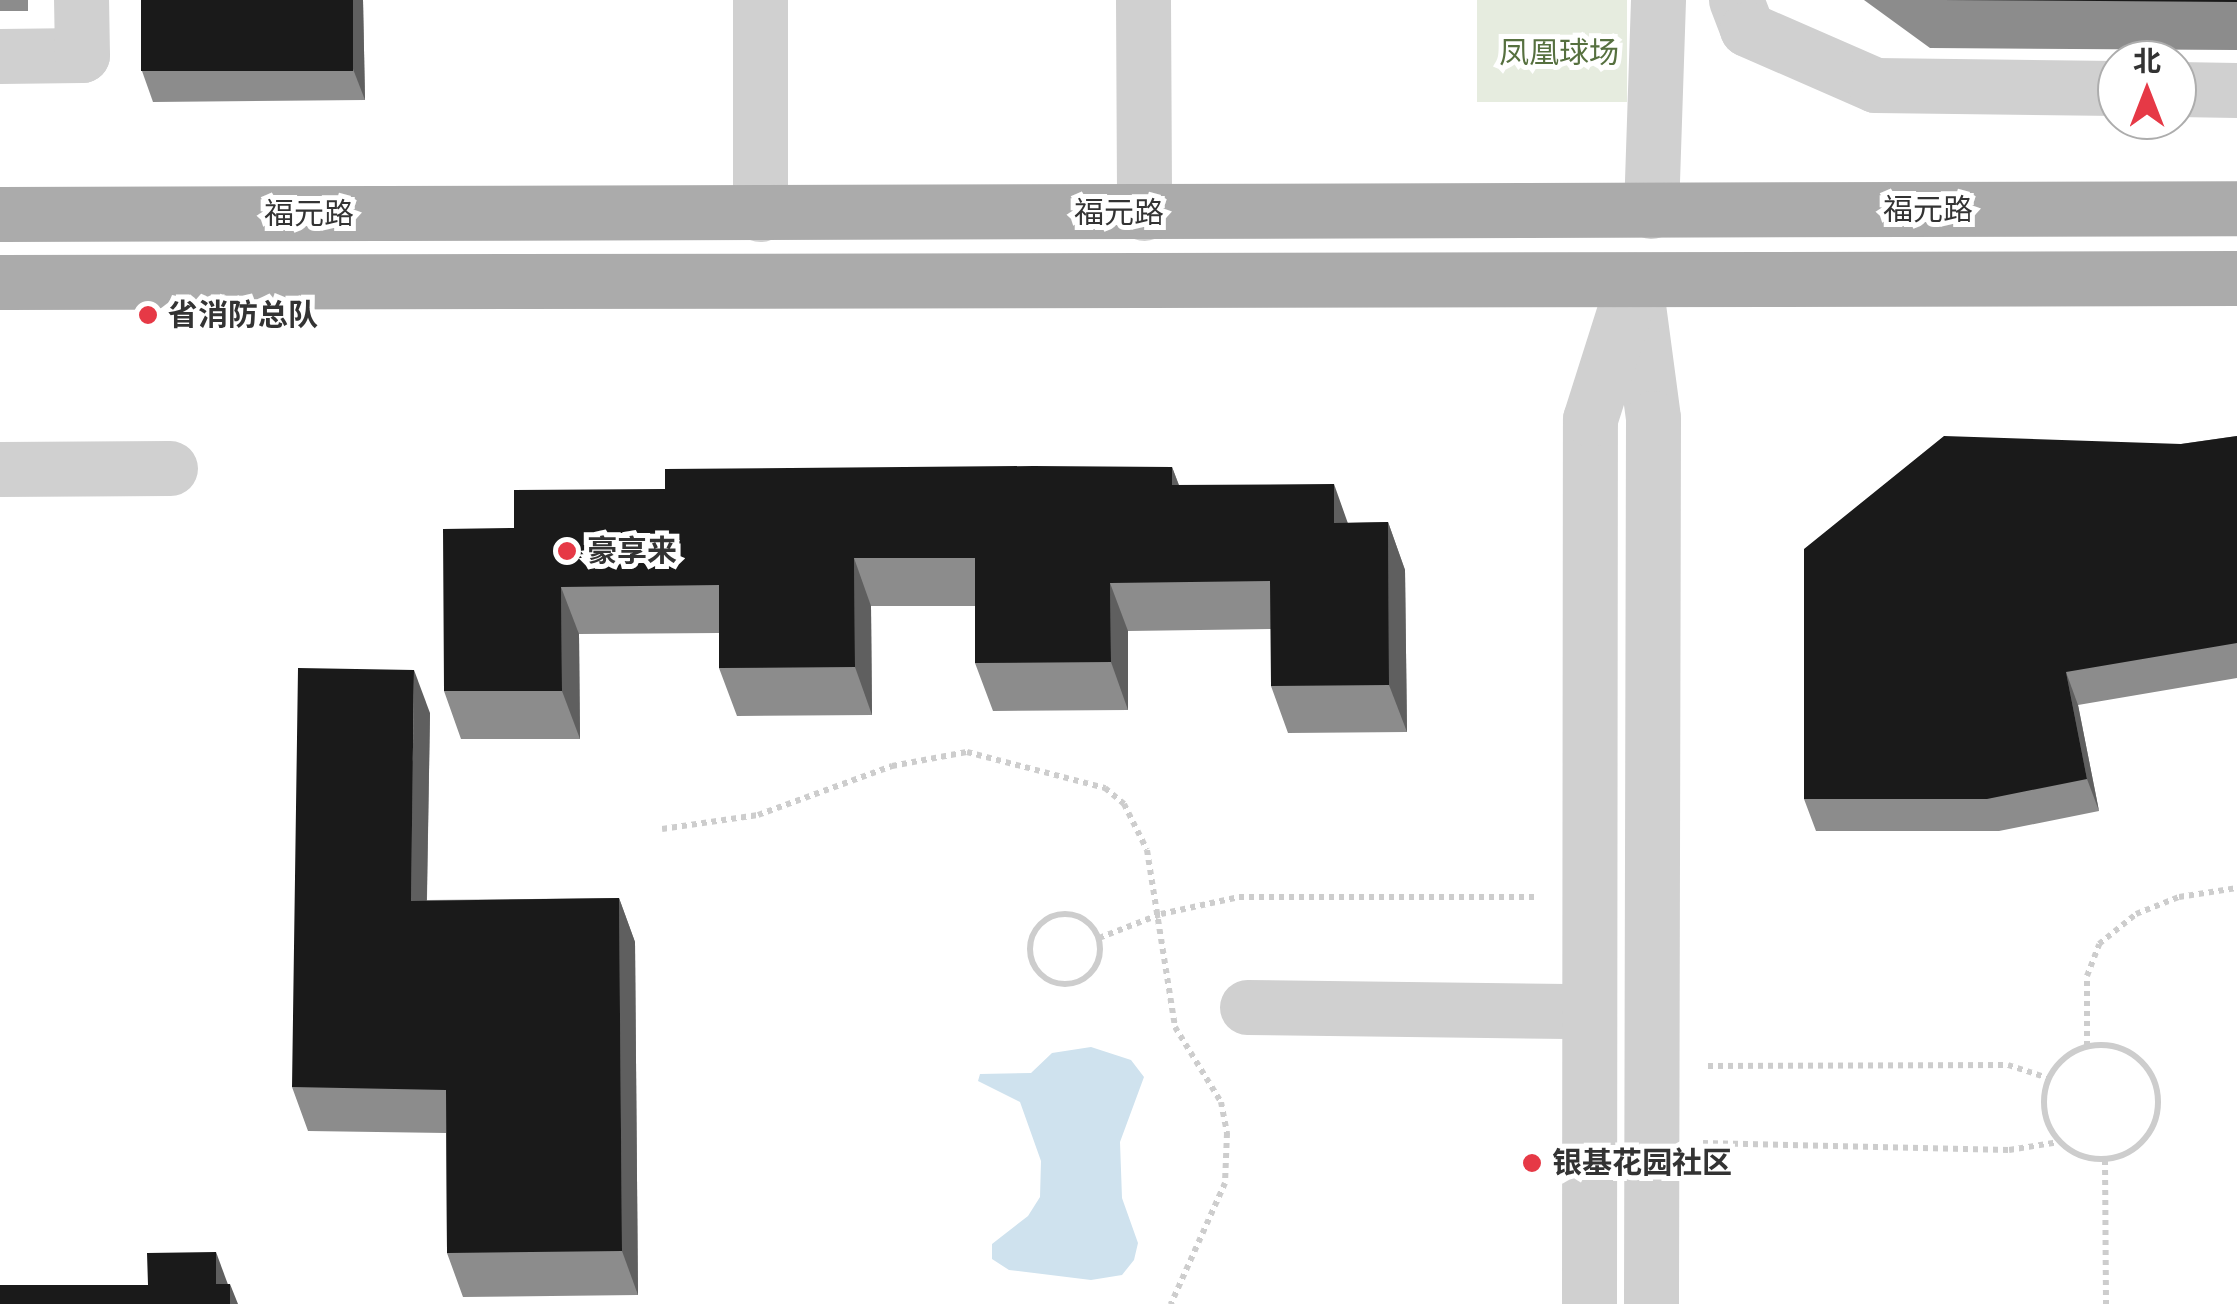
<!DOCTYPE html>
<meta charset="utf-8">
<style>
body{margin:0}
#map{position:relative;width:2237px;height:1304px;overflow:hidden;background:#fff;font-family:"Fira Sans Condensed","Noto Sans SC",sans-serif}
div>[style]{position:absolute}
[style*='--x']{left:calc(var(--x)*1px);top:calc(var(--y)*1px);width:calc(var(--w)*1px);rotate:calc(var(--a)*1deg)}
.green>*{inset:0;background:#e6ecdf;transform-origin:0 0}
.water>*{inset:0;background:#cfe2ee}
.path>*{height:6px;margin-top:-3px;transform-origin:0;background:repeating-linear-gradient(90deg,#cdcdcd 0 5px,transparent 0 10px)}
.path>.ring{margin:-3px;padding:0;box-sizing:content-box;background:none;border:6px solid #cdcdcd;border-radius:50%}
.minor>*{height:55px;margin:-27.5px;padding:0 27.5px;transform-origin:27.5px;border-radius:27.5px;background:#d0d0d0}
.major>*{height:55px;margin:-27.5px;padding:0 27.5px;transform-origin:27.5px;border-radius:27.5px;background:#ababab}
.wall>*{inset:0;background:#8c8c8c;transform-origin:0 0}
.shaded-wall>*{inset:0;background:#5f5f5f}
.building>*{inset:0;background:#1a1a1a;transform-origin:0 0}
.dots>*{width:28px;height:28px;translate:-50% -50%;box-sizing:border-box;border:5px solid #fff;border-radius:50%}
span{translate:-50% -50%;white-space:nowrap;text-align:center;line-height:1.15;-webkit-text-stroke:10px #fff;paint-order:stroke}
.park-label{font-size:30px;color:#56703f}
.street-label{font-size:30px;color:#333}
.poi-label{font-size:30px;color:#333;font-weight:700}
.left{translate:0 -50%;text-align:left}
.north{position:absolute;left:2097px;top:40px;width:100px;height:100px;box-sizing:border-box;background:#fff;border:2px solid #adadad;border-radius:50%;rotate:0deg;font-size:28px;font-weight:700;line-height:40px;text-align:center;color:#333}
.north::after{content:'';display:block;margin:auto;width:35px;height:45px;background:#e63946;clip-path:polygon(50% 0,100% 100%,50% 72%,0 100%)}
</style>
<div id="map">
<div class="green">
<i style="left:1477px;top:0;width:150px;height:102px"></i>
</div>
<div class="water">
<i style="clip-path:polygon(1091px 1047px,1131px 1060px,1144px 1077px,1120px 1142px,1122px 1198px,1138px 1243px,1134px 1260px,1122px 1275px,1091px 1280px,1009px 1270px,992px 1259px,992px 1244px,1028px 1216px,1040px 1197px,1041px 1161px,1020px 1102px,978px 1081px,980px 1074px,1031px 1073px,1052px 1053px)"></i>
</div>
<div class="path">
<i style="--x:662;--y:829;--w:97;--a:-8.3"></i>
<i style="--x:758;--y:815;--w:143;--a:-20.1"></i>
<i style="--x:892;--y:766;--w:76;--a:-10.6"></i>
<i style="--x:967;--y:752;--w:143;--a:14.6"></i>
<i style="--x:1105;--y:788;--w:25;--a:40"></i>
<i style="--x:1124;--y:804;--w:51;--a:63.4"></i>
<i style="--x:1147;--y:850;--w:179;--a:81"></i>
<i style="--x:1175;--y:1027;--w:88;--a:58.5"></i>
<i style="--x:1221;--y:1102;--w:32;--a:79"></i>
<i style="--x:1227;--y:1133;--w:50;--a:92.3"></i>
<i style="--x:1225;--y:1183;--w:133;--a:114.1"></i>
<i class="ring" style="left:1030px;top:914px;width:64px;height:64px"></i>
<i style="--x:1099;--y:938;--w:66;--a:-21.2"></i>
<i style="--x:1161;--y:914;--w:80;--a:-12.3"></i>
<i style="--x:1239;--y:897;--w:297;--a:0"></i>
<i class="ring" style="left:2044px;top:1045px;width:108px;height:108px"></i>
<i style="--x:2087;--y:1046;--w:70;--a:-90"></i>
<i style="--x:2087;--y:976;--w:34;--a:-69"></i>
<i style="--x:2099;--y:944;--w:48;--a:-39"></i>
<i style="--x:2136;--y:914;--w:46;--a:-21.6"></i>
<i style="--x:2179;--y:897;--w:59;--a:-8.8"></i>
<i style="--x:1708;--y:1066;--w:300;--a:-0.2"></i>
<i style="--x:2008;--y:1065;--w:42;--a:18"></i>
<i style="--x:1703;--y:1143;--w:306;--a:1.3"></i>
<i style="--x:2009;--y:1150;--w:51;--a:-9.1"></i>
<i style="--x:2105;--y:1160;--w:144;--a:89.6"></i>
</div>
<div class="minor">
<i style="--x:760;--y:0;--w:214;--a:90"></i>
<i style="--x:1143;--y:0;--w:213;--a:89.7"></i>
<i style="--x:1736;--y:0;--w:31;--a:69"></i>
<i style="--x:1747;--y:29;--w:140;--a:23.6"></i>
<i style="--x:1875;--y:85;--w:242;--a:0.7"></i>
<i style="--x:0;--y:56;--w:82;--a:-0.7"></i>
<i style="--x:82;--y:55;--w:55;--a:-91"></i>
<i style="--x:2177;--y:89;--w:60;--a:1"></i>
<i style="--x:1651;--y:211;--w:211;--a:-88.1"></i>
<i style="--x:1637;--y:298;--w:121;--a:82.4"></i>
<i style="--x:1653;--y:418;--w:886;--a:90.13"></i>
<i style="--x:0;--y:469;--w:170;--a:-0.3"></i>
<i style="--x:1247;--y:1007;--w:342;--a:0.7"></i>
<i style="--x:1589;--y:1304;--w:885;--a:-89.94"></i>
<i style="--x:1590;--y:419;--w:146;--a:-72.4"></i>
</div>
<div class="major">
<i style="--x:0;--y:214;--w:2237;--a:-0.15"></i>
<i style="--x:0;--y:282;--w:2237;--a:-0.1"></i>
</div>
<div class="wall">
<i style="left:0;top:0;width:28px;height:11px"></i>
<i style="clip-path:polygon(363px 0,365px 100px,153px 102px,142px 71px)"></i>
<i style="clip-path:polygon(1864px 0,2237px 0,2237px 50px,1930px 48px)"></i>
<i style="clip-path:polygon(2237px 436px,2237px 678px,2078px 705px,2099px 811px,1999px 831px,1816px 831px,1804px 799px,2181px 444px)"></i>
<i style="clip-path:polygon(1172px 467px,1179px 485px,1348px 523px,1388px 522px,1405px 570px,1407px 732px,1288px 733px,1271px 686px,1271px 629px,1128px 631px,1128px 710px,993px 711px,975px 663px,975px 606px,871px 606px,872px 715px,737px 716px,719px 668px,719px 633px,579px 634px,580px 739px,461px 739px,444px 691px,514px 528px,665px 489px)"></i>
<i style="clip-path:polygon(430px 713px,427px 900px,619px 898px,635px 942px,638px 1295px,463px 1297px,447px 1253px,446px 1133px,308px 1131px,292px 1087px)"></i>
</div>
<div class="shaded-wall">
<i style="clip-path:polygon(353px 0,363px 0,365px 100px,353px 69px)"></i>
<i style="clip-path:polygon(1172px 467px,1190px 515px,1172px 485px)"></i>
<i style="clip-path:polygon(1334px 484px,1351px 532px,1334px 523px)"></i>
<i style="clip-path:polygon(1388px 522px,1405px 570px,1407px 732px,1389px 685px)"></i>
<i style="clip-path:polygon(854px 558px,871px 606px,872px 715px,855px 667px)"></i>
<i style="clip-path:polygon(1110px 583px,1128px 631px,1128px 710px,1111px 662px)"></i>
<i style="clip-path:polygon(561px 587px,579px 634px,580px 739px,562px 691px)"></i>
<i style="clip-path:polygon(414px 670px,430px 713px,426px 944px,411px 901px)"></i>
<i style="clip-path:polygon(2066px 672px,2078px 705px,2099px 811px,2087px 779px)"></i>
<i style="clip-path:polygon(619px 898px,635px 942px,638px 1295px,622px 1251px)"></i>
<i style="clip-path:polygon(216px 1252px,230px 1290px,216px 1284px)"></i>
<i style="clip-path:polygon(230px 1284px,238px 1304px,230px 1304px)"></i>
</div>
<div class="building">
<i style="left:141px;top:0;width:212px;height:71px"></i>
<i style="clip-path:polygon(1942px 0,2237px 0,2237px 2px)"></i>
<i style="clip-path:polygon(1944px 436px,2181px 444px,2237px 436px,2237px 643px,2066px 672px,2087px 779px,1987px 799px,1804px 799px,1804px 549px)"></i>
<i style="clip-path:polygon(1033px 466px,1172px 467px,1172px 485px,1334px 484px,1334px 523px,1388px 522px,1389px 685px,1271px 686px,1270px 581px,1110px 583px,1111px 662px,975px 663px,975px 558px,854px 558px,855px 667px,719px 668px,719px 585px,561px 587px,562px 691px,444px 691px,443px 529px,514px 528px,514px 490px,665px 489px,665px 469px)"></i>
<i style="clip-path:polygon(298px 668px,414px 670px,411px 901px,619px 898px,622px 1251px,447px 1253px,446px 1090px,292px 1087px)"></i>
<i style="clip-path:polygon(216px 1252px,216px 1284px,230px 1284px,230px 1304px,0 1304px,0 1285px,148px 1285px,147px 1253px)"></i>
</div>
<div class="dots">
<i style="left:148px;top:315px;background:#e63946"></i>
<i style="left:567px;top:551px;background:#e63946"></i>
<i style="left:1532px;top:1163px;background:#e63946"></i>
</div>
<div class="park-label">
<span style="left:1559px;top:53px">凤凰球场</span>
</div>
<div class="street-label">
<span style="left:1928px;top:210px">福元路</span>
<span style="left:1119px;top:213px">福元路</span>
<span style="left:309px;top:214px">福元路</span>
</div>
<div class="poi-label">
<span class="left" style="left:168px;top:315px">省消防总队</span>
<span class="left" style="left:587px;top:551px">豪享来</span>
<span class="left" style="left:1552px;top:1163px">银基花园社区</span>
</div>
<div class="north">北</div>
</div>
